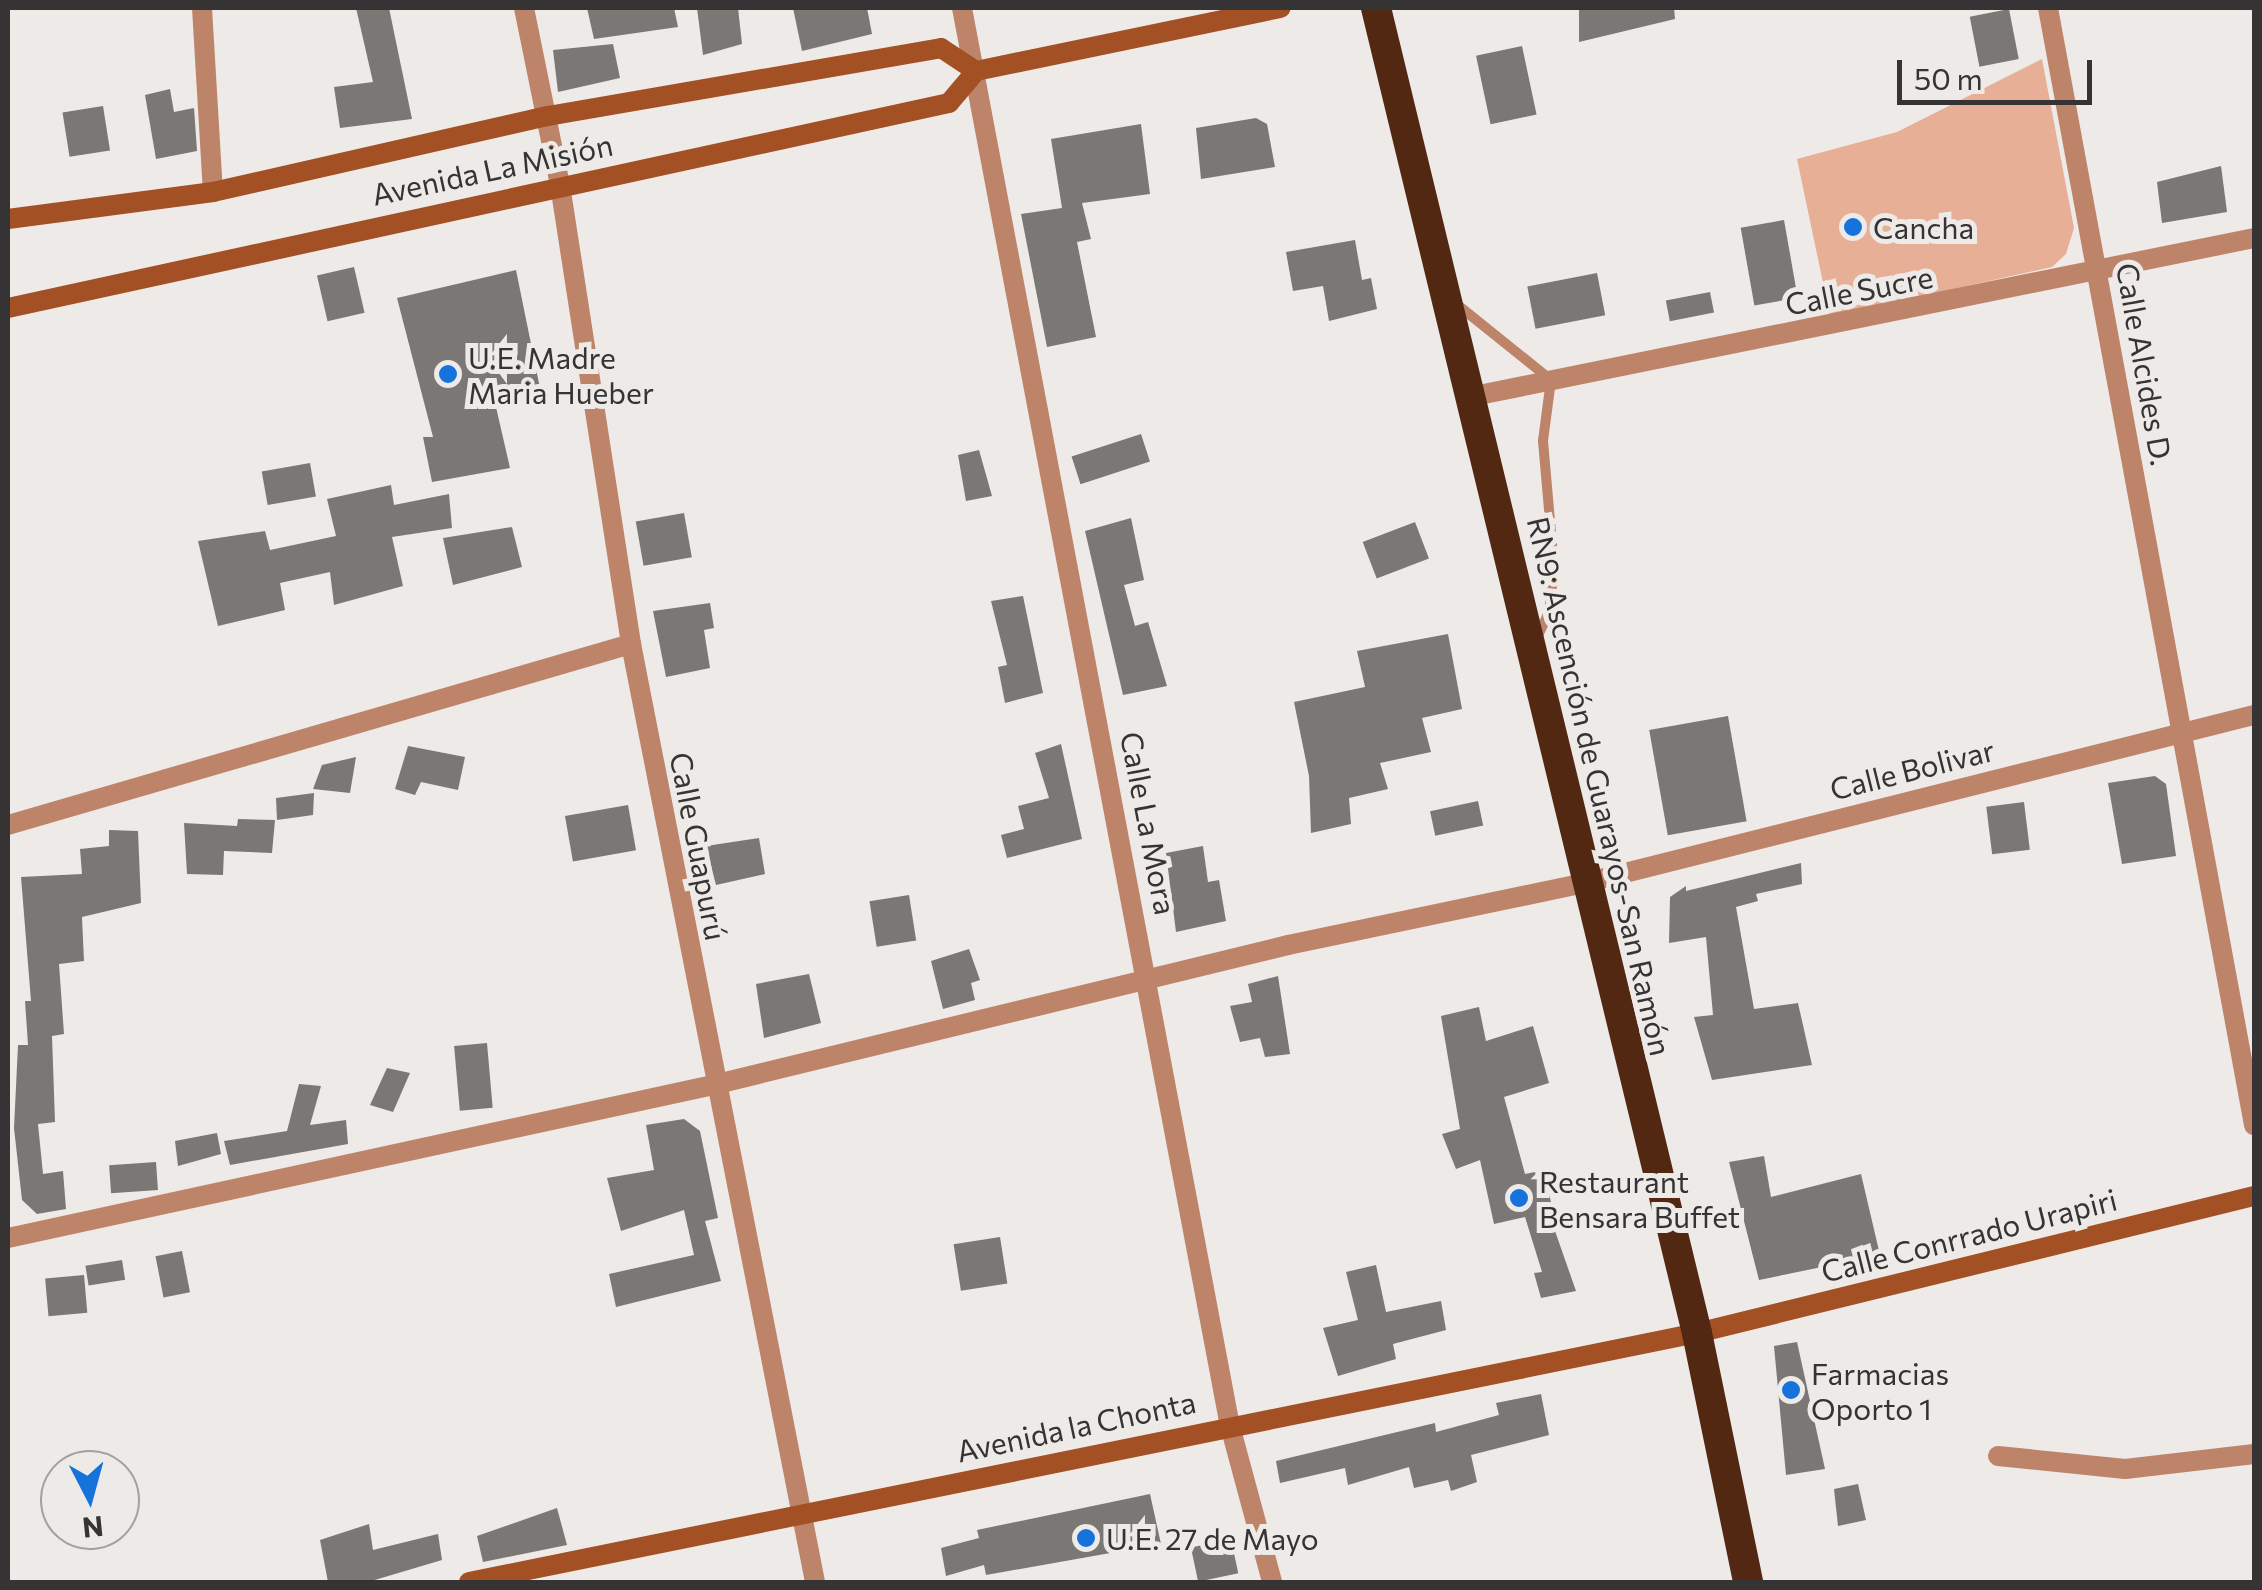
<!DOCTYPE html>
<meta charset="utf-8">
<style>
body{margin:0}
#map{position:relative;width:2262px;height:1590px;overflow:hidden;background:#edeae8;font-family:Commissioner,sans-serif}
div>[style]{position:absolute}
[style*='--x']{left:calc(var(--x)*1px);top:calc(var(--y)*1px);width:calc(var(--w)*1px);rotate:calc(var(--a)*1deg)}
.green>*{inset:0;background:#e6af96}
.building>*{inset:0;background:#7a7775;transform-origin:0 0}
.lane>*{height:10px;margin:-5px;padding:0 5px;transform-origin:5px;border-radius:5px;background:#be8469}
.street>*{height:20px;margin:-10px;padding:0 10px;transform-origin:10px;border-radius:10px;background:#be8469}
.secondary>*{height:20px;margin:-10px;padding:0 10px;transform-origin:10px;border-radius:10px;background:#a35024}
.highway>*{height:30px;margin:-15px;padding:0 15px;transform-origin:15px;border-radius:15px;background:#532812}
.dots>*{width:28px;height:28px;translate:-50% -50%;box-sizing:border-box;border:5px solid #edeae8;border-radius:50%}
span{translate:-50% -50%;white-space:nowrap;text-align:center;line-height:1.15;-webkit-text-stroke:10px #edeae8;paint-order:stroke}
.street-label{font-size:30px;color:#353333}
.poi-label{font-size:30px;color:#353333}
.left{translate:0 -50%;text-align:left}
.frame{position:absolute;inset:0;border:10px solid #353333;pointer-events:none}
.north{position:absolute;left:40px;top:1450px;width:100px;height:100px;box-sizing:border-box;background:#edeae8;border:2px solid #a3a1a0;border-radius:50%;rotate:174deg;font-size:28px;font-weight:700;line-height:40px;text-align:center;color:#353333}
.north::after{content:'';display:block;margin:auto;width:35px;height:45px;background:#1673dc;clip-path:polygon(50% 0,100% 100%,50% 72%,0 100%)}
.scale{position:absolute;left:1897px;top:60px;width:195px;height:45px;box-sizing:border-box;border:5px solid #353333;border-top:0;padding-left:12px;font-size:30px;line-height:35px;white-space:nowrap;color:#353333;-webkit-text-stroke:8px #edeae8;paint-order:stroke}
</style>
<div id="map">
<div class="green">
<i style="clip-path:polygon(2042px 59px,2074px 228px,2066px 254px,2052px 267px,1830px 316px,1797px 159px,1897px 132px)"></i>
</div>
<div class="building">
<i style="clip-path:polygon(356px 8px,389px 8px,412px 119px,340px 128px,334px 87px,373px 82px)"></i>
<i style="clip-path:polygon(587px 8px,674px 8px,678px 27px,594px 39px)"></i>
<i style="clip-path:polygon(697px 8px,738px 8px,742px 44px,703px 55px)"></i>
<i style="clip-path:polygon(793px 8px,867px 8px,872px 34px,802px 51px)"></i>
<i style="clip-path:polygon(1579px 8px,1674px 8px,1675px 19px,1579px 42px)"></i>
<i style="left:2009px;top:9px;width:51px;height:40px;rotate:79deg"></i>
<i style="clip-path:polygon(613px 44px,620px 78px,558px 92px,553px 50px)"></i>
<i style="left:1522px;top:46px;width:70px;height:47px;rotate:78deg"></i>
<i style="clip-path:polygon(170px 89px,174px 112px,194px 108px,197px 151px,156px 159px,145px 95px)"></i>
<i style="left:103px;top:106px;width:45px;height:41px;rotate:81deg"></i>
<i style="clip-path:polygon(1256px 118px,1267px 124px,1275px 167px,1201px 179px,1196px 128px)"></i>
<i style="clip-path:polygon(1141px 124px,1150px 194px,1082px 203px,1091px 239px,1077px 242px,1096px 337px,1047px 347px,1021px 214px,1062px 208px,1051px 139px)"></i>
<i style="clip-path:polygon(2221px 166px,2227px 212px,2162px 223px,2157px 182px)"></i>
<i style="left:1784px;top:220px;width:79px;height:44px;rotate:80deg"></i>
<i style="clip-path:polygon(1355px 240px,1362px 280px,1371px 278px,1377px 309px,1329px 321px,1323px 286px,1293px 291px,1286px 252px)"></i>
<i style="left:354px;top:267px;width:47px;height:38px;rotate:77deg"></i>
<i style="clip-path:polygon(516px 270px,542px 398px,496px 407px,510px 468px,432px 482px,423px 437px,433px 437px,397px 298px)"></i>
<i style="left:1597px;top:273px;width:43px;height:71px;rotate:79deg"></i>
<i style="left:1710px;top:292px;width:21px;height:45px;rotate:79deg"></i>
<i style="left:1141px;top:434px;width:29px;height:73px;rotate:72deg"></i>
<i style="clip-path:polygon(979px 450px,992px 496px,966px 501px,958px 455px)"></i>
<i style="left:310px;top:463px;width:34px;height:49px;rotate:80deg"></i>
<i style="clip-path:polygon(391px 485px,394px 505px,449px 494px,452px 528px,392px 537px,403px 586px,334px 605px,330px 572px,280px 583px,285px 610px,218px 626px,198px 541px,265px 531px,270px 550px,336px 536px,327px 499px)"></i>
<i style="left:684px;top:513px;width:45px;height:49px;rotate:80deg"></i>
<i style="clip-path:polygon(1131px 518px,1144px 580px,1124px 585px,1135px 626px,1148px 622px,1167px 686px,1123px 695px,1085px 531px)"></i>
<i style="left:1415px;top:522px;width:39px;height:56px;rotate:69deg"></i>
<i style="clip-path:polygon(512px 527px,522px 567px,453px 585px,443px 538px)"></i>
<i style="clip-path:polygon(1023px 596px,1043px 693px,1005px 703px,998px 667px,1007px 665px,991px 601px)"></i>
<i style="clip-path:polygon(710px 603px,714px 628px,704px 630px,710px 668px,666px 677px,653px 611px)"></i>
<i style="clip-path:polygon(1448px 634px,1462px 709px,1422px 718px,1431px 752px,1380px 763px,1388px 789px,1349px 798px,1351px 824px,1311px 833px,1309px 776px,1294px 702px,1365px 687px,1357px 651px)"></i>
<i style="left:1728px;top:716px;width:107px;height:80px;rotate:80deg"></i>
<i style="clip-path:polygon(1061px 744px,1082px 839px,1007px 858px,1001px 835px,1024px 829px,1018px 806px,1049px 798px,1035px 753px)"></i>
<i style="clip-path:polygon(408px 746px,465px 757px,458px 790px,421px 782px,415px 795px,395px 789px)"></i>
<i style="clip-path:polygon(356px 757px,350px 793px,313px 789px,322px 765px)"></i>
<i style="clip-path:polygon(2155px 776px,2166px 784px,2176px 856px,2122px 864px,2108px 783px)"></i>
<i style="clip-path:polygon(314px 793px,313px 815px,277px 820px,276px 798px)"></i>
<i style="left:1478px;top:801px;width:25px;height:49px;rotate:78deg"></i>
<i style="left:2024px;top:802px;width:48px;height:38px;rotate:83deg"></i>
<i style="left:628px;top:805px;width:46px;height:64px;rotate:80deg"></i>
<i style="clip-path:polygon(238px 819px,275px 820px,272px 853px,224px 851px,223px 875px,187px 874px,184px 823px,237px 826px)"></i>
<i style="clip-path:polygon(109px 830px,138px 831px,141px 903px,82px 917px,84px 961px,59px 964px,64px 1034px,52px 1036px,55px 1122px,38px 1124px,43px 1174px,63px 1171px,66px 1209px,37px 1214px,22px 1200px,14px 1128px,18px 1045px,28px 1045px,25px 1001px,31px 1001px,21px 877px,82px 874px,80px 849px,109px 846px)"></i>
<i style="clip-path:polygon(759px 838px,765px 874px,716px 885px,706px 846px)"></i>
<i style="clip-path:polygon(1203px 846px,1208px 882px,1219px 880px,1226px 921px,1176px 932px,1166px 853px)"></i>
<i style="clip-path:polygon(1801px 863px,1802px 884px,1756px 894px,1758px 901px,1736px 907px,1754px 1009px,1798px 1003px,1812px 1065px,1712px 1080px,1694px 1017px,1713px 1015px,1706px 937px,1669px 943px,1670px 897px,1686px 886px,1686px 891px)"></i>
<i style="left:909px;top:895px;width:46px;height:40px;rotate:81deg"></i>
<i style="clip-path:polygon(969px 949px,980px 980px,971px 983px,975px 1000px,943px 1009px,931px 961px)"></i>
<i style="clip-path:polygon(809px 974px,821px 1023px,764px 1038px,756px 984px)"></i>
<i style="clip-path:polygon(1278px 976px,1290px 1054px,1265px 1057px,1260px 1038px,1240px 1042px,1230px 1006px,1252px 1002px,1248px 984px)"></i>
<i style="clip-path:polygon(1479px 1007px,1486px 1041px,1533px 1026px,1549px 1083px,1504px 1097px,1525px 1174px,1535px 1172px,1539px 1187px,1547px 1186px,1553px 1210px,1548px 1211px,1576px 1291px,1541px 1298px,1534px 1273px,1542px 1272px,1525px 1217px,1494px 1224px,1480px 1160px,1456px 1169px,1442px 1134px,1460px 1129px,1441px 1016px)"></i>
<i style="left:487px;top:1043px;width:65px;height:33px;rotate:85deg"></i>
<i style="clip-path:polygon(387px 1068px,410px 1073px,393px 1112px,370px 1105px)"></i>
<i style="clip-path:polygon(299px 1084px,321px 1086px,310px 1125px,346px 1120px,348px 1144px,230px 1165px,224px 1141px,287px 1131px)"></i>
<i style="clip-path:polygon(684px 1119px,700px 1131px,718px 1218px,705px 1221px,721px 1281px,616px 1307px,609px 1274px,694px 1255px,684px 1210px,621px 1231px,607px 1178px,654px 1170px,646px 1125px)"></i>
<i style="clip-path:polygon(217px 1133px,221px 1154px,178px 1166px,175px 1141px)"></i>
<i style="clip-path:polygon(1764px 1156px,1771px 1197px,1861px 1174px,1880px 1255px,1759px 1280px,1729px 1162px)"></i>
<i style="left:156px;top:1162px;width:28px;height:47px;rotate:86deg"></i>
<i style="left:1000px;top:1237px;width:47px;height:47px;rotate:81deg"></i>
<i style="left:182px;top:1251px;width:42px;height:27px;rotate:79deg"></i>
<i style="left:122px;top:1260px;width:20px;height:37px;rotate:81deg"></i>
<i style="clip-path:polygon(1376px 1265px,1386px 1312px,1441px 1301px,1446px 1330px,1393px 1344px,1396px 1359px,1338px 1376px,1323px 1328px,1358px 1320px,1346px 1272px)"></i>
<i style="left:84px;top:1275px;width:38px;height:39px;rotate:85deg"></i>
<i style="clip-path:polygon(1797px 1342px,1825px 1469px,1786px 1475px,1774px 1346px)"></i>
<i style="clip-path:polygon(1541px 1394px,1549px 1435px,1471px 1455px,1477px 1482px,1451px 1491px,1448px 1480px,1414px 1488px,1409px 1467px,1348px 1485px,1345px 1468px,1280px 1483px,1276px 1461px,1435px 1423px,1436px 1432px,1499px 1415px,1496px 1403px)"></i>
<i style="clip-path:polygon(1858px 1484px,1866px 1520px,1838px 1526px,1834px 1489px)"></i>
<i style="clip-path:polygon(1150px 1494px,1161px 1544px,986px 1575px,984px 1565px,946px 1576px,941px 1548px,979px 1538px,977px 1530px)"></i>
<i style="clip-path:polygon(557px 1508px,567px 1545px,483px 1562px,477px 1536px)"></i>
<i style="clip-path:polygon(369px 1524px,373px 1550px,438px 1534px,442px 1560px,368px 1582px,328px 1582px,320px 1540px)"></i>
<i style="left:1231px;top:1539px;width:35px;height:41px;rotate:78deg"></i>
</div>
<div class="lane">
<i style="--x:1454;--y:302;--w:124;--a:38.8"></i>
<i style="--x:1551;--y:380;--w:62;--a:97.5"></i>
<i style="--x:1543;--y:441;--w:125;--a:85"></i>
<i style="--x:1554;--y:566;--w:46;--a:96.2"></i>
<i style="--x:1549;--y:612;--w:31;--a:115"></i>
</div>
<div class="street">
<i style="--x:202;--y:8;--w:184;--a:86.6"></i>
<i style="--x:524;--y:8;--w:181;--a:78.5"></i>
<i style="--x:560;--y:185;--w:464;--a:81.2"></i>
<i style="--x:631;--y:644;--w:956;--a:78.9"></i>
<i style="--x:962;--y:8;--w:1443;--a:79.3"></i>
<i style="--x:1230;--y:1426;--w:162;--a:74.9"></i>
<i style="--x:2048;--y:8;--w:1136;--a:79.55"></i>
<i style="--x:1474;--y:396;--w:796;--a:-11.45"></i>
<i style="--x:8;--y:825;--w:649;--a:-16.2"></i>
<i style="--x:8;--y:1238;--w:721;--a:-12.24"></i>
<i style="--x:713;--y:1085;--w:592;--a:-13.68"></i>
<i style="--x:1288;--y:945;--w:303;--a:-11.8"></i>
<i style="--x:1585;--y:883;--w:690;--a:-14.1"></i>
<i style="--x:1998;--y:1456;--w:128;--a:5.8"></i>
<i style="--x:2125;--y:1469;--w:130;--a:-6.6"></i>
</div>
<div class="secondary">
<i style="--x:8;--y:219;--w:207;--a:-7.5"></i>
<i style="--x:213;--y:192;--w:344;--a:-12.8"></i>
<i style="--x:548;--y:116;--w:399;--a:-9.8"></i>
<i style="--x:941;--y:48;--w:42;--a:33.3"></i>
<i style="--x:8;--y:308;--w:963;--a:-12.29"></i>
<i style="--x:949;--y:103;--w:42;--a:-49.8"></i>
<i style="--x:976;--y:71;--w:311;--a:-11.7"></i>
<i style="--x:469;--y:1582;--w:1253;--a:-11.46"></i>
<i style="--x:1697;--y:1333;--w:574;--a:-13.82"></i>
</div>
<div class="highway">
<i style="--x:1376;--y:8;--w:1363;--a:76.38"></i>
<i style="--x:1697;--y:1333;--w:254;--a:78.4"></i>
</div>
<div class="dots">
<i style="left:1853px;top:227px;background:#1673dc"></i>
<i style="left:448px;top:374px;background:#1673dc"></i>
<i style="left:1519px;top:1198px;background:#1673dc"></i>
<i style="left:1791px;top:1390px;background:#1673dc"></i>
<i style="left:1086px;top:1538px;background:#1673dc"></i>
</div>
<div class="street-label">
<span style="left:492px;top:169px;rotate:-12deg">Avenida La Misión</span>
<span style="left:1859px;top:290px;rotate:-11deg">Calle Sucre</span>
<span style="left:2145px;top:364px;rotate:80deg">Calle Alcides D.</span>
<span style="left:1912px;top:769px;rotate:-14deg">Calle Bolivar</span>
<span style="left:1600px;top:786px;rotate:77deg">RN9: Ascención de Guarayos-San Ramón</span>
<span style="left:1149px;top:823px;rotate:79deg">Calle La Mora</span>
<span style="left:699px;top:846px;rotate:79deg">Calle Guapurú</span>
<span style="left:1969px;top:1235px;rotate:-14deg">Calle Conrrado Urapiri</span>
<span style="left:1076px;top:1426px;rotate:-12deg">Avenida la Chonta</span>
</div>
<div class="poi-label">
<span class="left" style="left:1873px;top:227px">Cancha</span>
<span class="left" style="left:468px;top:374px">U.E. Madre<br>Maria Hueber</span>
<span class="left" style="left:1539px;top:1198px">Restaurant<br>Bensara Buffet</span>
<span class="left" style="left:1811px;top:1390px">Farmacias<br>Oporto 1</span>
<span class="left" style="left:1106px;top:1538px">U.E. 27 de Mayo</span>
</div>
<div class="frame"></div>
<div class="north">N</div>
<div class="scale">50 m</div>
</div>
